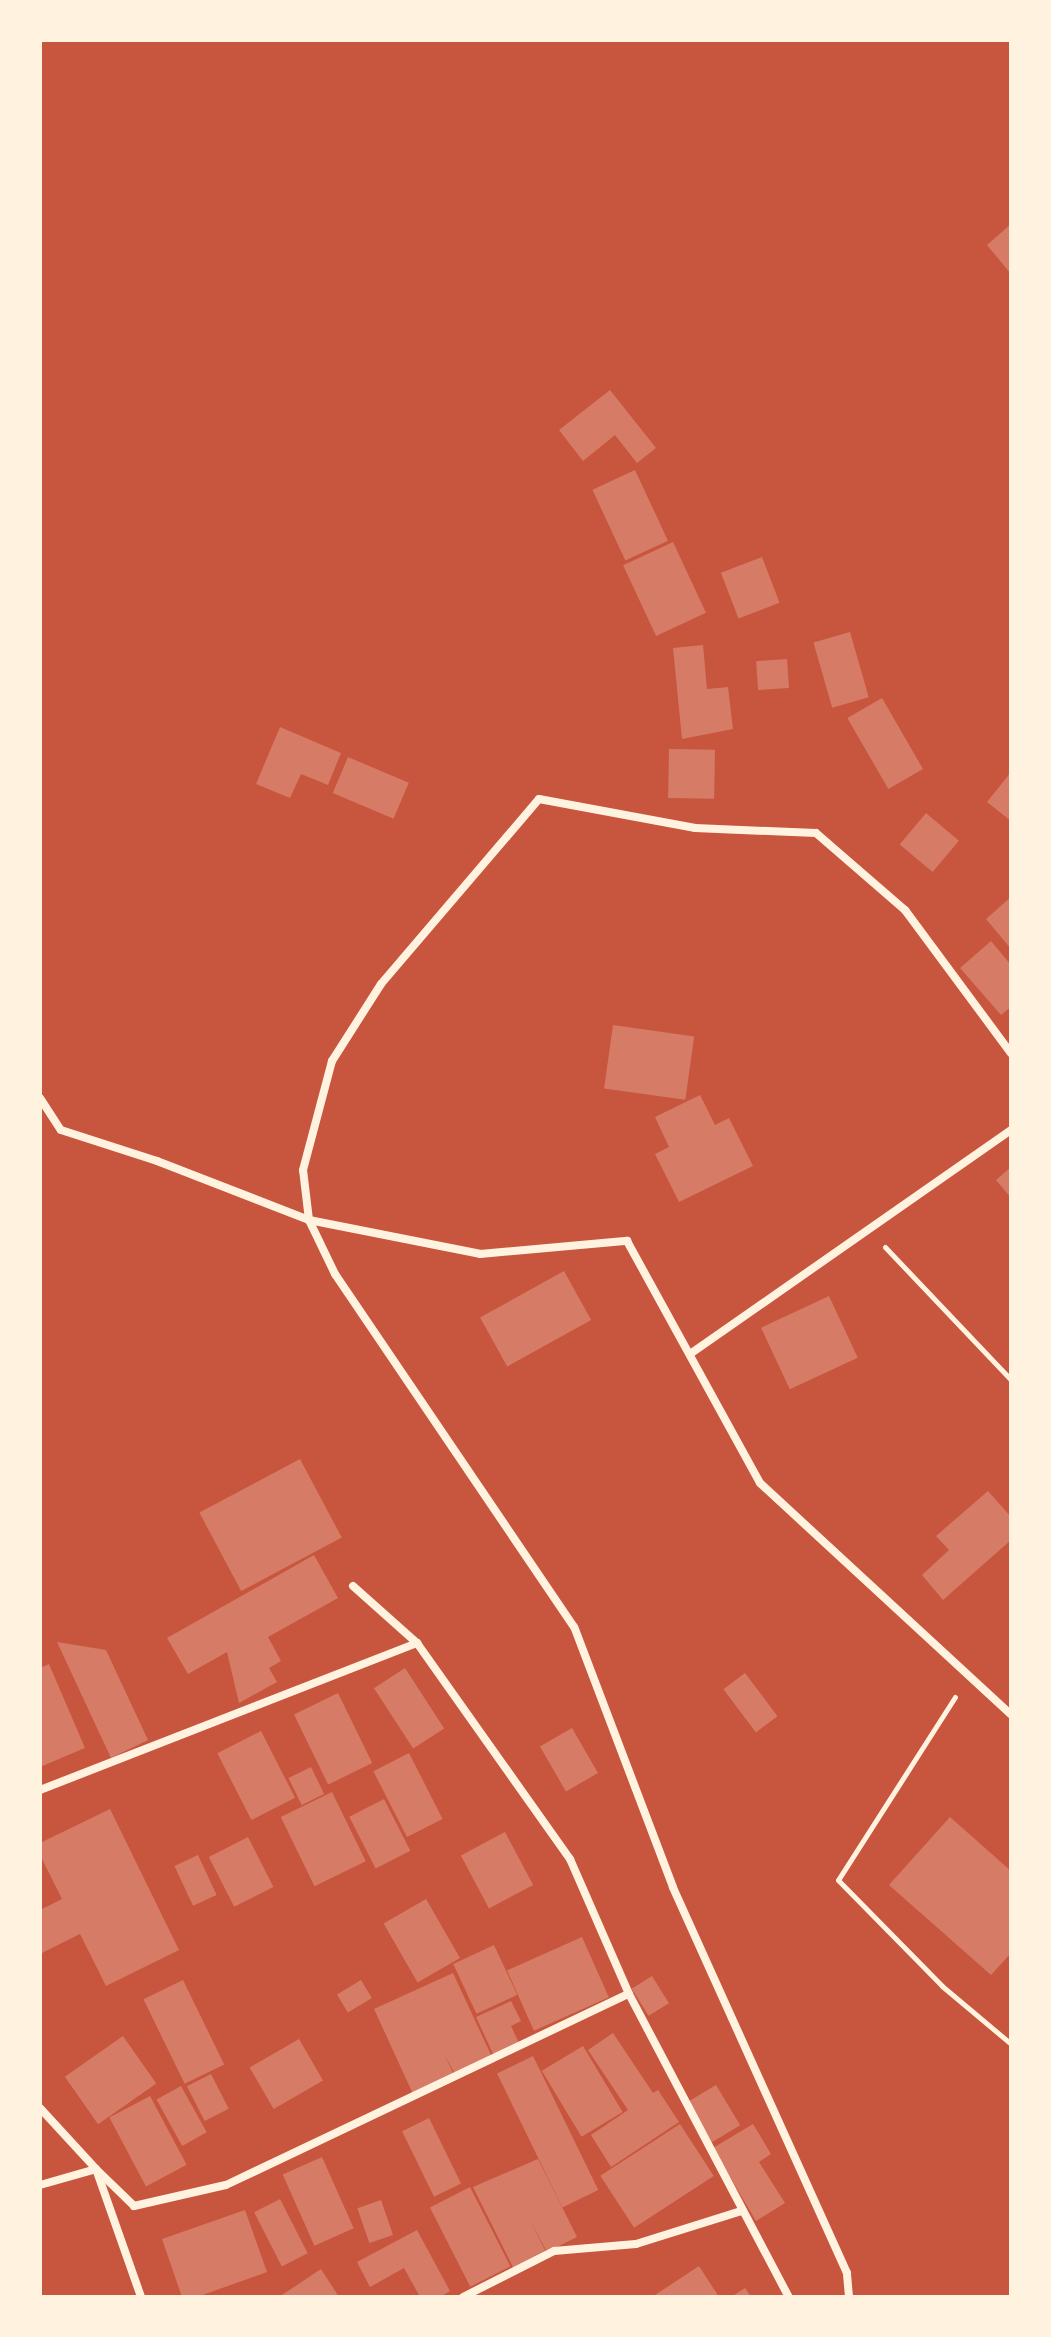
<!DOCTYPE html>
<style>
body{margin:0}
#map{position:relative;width:1051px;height:2337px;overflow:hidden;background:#c8553d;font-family:Helvetica,sans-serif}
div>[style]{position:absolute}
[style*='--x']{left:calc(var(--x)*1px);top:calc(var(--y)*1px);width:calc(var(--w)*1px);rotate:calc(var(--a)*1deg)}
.building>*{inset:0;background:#d67c66;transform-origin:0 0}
.path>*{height:5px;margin:-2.5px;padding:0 2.5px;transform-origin:2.5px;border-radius:2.5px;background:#fff3e0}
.minor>*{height:8px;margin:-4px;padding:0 4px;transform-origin:4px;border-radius:4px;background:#fff3e0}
span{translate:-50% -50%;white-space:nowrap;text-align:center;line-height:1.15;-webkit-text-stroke:8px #fff3e0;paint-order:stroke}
.frame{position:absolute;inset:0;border:42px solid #fff3e0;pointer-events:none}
</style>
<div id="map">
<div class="building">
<i style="clip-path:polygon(1011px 224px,1011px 274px,987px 245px)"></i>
<i style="clip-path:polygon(610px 390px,656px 448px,637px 463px,615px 435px,583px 461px,559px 430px)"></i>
<i style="left:635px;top:470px;width:78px;height:47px;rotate:65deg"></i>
<i style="left:673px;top:542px;width:78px;height:55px;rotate:65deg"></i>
<i style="left:762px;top:557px;width:49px;height:44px;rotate:69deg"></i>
<i style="left:850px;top:632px;width:68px;height:38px;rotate:74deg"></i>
<i style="clip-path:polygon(703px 645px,707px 689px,728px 687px,733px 729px,682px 739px,673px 648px)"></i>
<i style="left:787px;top:659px;width:29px;height:31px;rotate:86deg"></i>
<i style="left:882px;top:698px;width:82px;height:40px;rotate:60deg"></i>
<i style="clip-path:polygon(280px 727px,341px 753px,328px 785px,301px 774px,290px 798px,256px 784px)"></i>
<i style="left:669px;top:749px;width:46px;height:49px;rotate:1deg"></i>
<i style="left:348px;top:757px;width:66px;height:39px;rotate:23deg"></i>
<i style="clip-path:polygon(1011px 772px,1011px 821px,987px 802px)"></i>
<i style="left:926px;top:813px;width:43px;height:41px;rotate:40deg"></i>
<i style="clip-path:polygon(1011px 897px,1011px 949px,986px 919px)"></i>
<i style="clip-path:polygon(991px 941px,1011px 965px,1011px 1007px,1001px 1015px,960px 968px)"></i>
<i style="left:613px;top:1025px;width:82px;height:64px;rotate:8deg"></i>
<i style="clip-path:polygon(700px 1095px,715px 1125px,729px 1118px,753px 1166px,679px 1202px,655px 1154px,669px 1147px,655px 1117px)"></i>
<i style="clip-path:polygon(1011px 1167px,1011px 1198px,996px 1180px)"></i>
<i style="left:564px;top:1271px;width:56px;height:96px;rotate:61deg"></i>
<i style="left:829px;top:1296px;width:68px;height:75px;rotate:65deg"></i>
<i style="left:300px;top:1459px;width:89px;height:114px;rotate:62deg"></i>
<i style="clip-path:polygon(988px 1491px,1011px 1517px,1011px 1540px,943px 1600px,922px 1575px,949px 1550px,936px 1536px)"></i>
<i style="clip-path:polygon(314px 1555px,338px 1598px,268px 1637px,281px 1661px,269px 1668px,277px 1682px,239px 1703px,227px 1652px,188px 1674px,167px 1638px)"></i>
<i style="clip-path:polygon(57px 1642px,106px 1650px,148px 1740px,111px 1758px)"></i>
<i style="clip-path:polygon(49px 1664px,85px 1748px,40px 1767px,40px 1668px)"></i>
<i style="left:405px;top:1668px;width:72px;height:37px;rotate:57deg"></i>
<i style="left:745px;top:1673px;width:54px;height:27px;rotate:53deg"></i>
<i style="left:338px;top:1693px;width:78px;height:49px;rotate:64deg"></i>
<i style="left:572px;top:1728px;width:52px;height:37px;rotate:60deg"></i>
<i style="left:261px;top:1731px;width:75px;height:49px;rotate:63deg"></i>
<i style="left:409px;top:1753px;width:74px;height:40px;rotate:63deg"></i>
<i style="left:311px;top:1767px;width:30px;height:25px;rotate:64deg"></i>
<i style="left:332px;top:1792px;width:77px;height:57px;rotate:64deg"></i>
<i style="left:384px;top:1799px;width:58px;height:39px;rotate:63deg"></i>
<i style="clip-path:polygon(110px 1809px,179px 1950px,106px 1986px,80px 1934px,40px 1954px,40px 1910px,62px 1899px,40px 1855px,40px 1843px)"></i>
<i style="clip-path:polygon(950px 1817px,1011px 1871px,1011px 1953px,991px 1975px,889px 1885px)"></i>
<i style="left:505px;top:1832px;width:60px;height:50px;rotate:62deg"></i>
<i style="left:248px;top:1837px;width:56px;height:44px;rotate:63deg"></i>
<i style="left:198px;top:1855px;width:44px;height:26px;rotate:65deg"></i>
<i style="left:426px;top:1899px;width:68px;height:49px;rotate:60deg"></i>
<i style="left:582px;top:1937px;width:66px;height:82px;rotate:66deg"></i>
<i style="left:494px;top:1945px;width:55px;height:45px;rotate:65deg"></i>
<i style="clip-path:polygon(453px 1973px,492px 2057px,455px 2074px,444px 2054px,454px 2075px,413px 2094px,374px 2009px)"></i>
<i style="left:652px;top:1976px;width:32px;height:24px;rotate:58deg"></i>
<i style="left:183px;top:1980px;width:94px;height:44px;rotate:64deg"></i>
<i style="left:361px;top:1980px;width:21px;height:28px;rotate:59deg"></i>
<i style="clip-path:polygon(511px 2001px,521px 2021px,511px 2026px,520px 2045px,494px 2056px,476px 2017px)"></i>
<i style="clip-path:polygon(613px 2033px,653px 2093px,658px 2090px,679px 2122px,611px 2167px,591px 2135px,628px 2110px,588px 2050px)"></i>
<i style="left:123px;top:2036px;width:58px;height:71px;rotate:55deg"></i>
<i style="left:299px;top:2039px;width:48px;height:57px;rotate:60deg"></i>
<i style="left:583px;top:2046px;width:77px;height:48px;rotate:59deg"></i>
<i style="left:533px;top:2056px;width:149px;height:40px;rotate:64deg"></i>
<i style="left:211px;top:2074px;width:39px;height:27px;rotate:63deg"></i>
<i style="left:716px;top:2085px;width:47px;height:33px;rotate:59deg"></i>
<i style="left:181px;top:2086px;width:53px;height:28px;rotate:61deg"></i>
<i style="left:150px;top:2096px;width:78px;height:46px;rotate:62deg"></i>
<i style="left:429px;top:2118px;width:73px;height:30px;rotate:64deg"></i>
<i style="left:680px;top:2124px;width:62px;height:95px;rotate:57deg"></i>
<i style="clip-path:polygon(753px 2124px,771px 2154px,759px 2162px,785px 2203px,756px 2221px,713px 2148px)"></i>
<i style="left:322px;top:2157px;width:78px;height:43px;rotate:66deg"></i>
<i style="clip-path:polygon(538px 2159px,577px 2237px,547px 2252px,529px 2218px,546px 2252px,514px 2269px,473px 2187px)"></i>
<i style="left:470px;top:2187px;width:89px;height:45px;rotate:63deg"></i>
<i style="left:280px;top:2199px;width:61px;height:29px;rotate:63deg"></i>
<i style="left:381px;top:2200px;width:37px;height:25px;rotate:71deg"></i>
<i style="clip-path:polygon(245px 2210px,267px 2272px,197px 2297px,182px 2297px,162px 2239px)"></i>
<i style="clip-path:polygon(417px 2230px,450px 2291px,440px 2297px,420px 2297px,404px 2268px,370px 2287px,357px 2262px)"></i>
<i style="clip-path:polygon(699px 2266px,719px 2297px,652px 2297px)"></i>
<i style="clip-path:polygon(321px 2269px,339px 2297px,284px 2297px,282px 2295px)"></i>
<i style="clip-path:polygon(745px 2288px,751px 2297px,731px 2297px)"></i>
</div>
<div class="path">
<i style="--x:885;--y:1247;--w:183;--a:46.5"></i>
<i style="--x:955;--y:1697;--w:217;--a:122.6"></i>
<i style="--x:838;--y:1880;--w:148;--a:45.5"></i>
<i style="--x:942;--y:1986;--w:90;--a:40"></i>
</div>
<div class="minor">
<i style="--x:40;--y:1098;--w:38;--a:57"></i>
<i style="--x:61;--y:1130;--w:101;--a:17.9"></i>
<i style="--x:157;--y:1161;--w:163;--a:21.2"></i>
<i style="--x:309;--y:1220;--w:174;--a:11.2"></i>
<i style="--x:480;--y:1254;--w:148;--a:-5.1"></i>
<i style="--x:627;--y:1241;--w:276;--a:61.2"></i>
<i style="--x:760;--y:1483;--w:342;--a:42.7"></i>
<i style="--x:690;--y:1354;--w:391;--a:-34.9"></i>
<i style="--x:353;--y:1586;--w:86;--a:41.7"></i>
<i style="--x:417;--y:1643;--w:265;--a:54.7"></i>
<i style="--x:570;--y:1859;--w:147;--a:66.4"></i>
<i style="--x:629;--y:1994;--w:343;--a:62.2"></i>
<i style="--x:40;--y:1790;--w:405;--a:-21.3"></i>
<i style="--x:40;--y:2108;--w:83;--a:47.4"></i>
<i style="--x:96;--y:2169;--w:136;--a:70.6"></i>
<i style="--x:40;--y:2185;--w:58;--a:-15.9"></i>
<i style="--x:96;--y:2169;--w:53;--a:44.2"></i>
<i style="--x:134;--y:2206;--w:94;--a:-12.9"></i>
<i style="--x:226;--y:2185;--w:446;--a:-25.4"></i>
<i style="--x:463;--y:2297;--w:102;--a:-26.8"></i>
<i style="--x:554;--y:2251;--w:82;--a:-4.9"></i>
<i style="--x:636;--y:2244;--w:110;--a:-17.4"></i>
<i style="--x:849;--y:2297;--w:24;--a:-95"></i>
<i style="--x:847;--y:2273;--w:423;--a:-114.3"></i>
<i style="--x:673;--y:1887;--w:278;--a:-110.8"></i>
<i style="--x:574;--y:1627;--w:426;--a:-124.1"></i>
<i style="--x:335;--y:1274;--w:60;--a:-115.7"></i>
<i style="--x:309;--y:1220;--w:50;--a:-96.8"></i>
<i style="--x:303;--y:1170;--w:113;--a:-75.1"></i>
<i style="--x:332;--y:1061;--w:91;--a:-57.5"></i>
<i style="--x:381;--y:984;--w:243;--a:-49.5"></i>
<i style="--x:539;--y:799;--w:159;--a:10.5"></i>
<i style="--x:695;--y:828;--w:121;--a:2.4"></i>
<i style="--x:816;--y:833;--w:118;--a:40.9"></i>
<i style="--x:905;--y:910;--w:178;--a:53.5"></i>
</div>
<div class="frame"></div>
</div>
